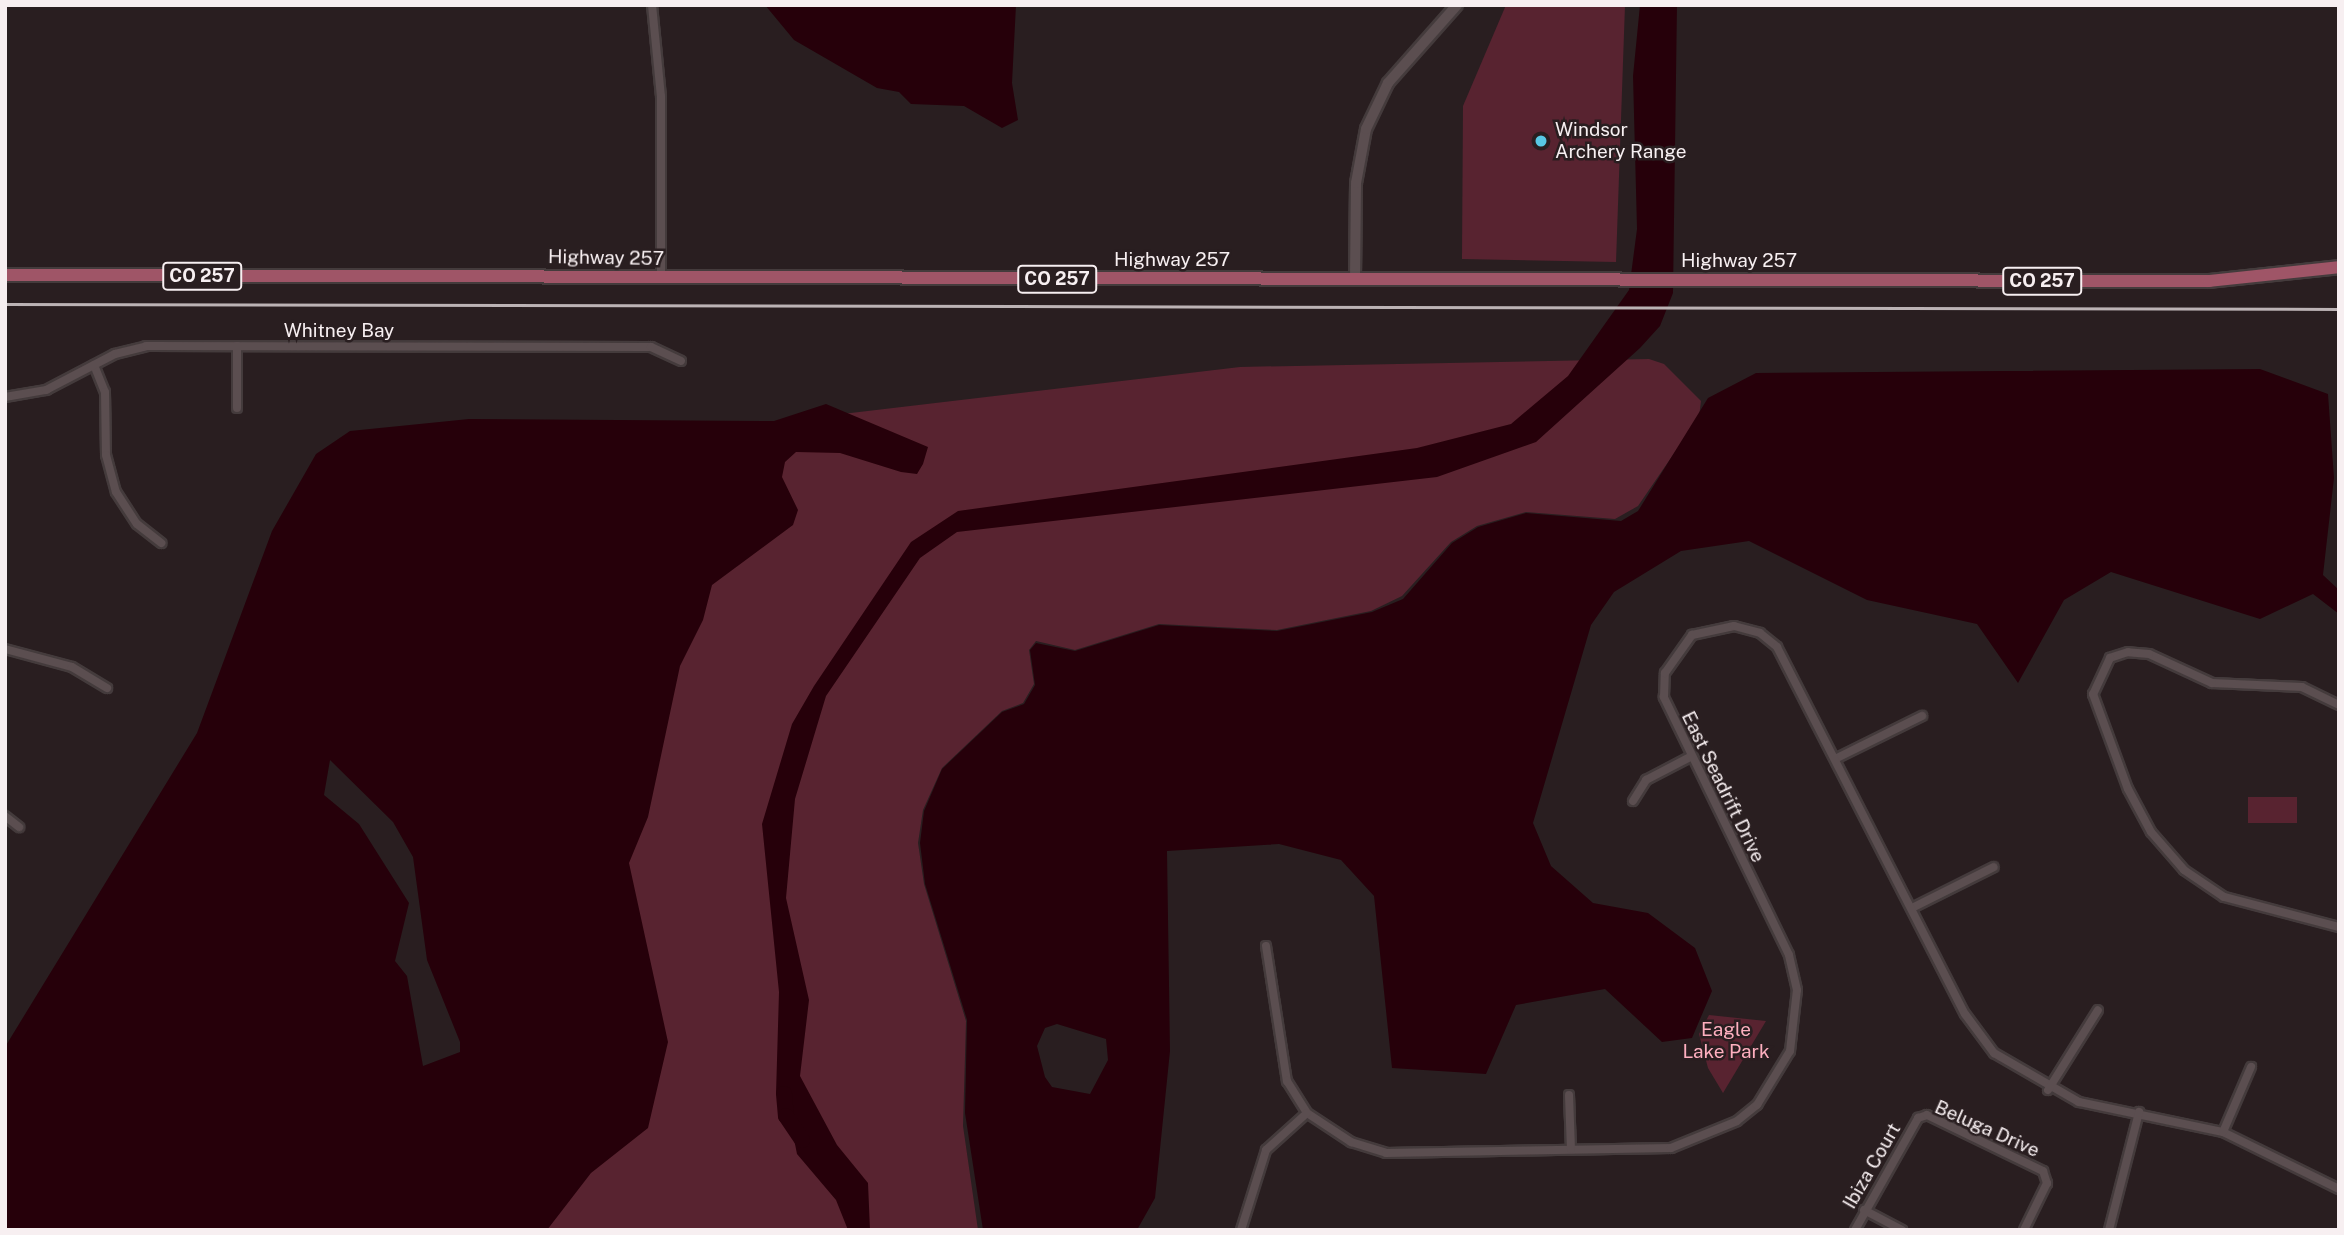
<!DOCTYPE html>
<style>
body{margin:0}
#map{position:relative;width:2344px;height:1235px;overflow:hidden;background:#291e20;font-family:"Public Sans",sans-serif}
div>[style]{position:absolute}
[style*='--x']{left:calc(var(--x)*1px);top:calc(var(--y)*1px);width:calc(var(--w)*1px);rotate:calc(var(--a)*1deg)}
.green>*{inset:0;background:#582330;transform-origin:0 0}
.water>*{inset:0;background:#26000a}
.river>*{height:16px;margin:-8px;padding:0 8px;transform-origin:8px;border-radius:8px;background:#26000a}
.roads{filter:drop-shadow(2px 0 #443b3c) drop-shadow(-2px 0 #443b3c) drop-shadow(0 2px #443b3c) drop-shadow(0 -2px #443b3c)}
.minor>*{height:8px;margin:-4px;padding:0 4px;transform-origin:4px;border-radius:4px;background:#5b4e50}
.tertiary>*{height:10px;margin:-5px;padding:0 5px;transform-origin:5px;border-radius:5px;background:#5b4e50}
.primary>*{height:12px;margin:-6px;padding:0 6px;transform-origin:6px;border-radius:6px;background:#9f5567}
.rail>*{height:2.5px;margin:-1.25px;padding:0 1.25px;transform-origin:1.25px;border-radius:1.25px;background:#bcb3b5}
.dots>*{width:19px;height:19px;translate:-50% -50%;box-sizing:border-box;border:4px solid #291e20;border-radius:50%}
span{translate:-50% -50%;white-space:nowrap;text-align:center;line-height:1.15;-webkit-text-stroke:5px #291e20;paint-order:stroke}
.shield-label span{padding:2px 5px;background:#291e20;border:2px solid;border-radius:5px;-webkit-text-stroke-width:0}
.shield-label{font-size:18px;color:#f7eff1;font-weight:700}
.poi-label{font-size:19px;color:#f7eff1}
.left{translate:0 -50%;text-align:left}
.street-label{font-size:19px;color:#f7eff1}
.park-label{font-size:19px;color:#feafbf}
.frame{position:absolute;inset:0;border:7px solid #f7eff1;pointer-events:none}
</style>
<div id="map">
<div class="green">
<i style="clip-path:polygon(1506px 5px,1625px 5px,1616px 262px,1462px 259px,1463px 106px)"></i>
<i style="clip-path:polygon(1649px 359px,1664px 364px,1701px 401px,1699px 417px,1638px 506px,1615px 519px,1526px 512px,1477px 526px,1451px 542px,1402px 596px,1371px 611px,1277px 630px,1159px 624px,1075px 650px,1036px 641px,1029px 650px,1034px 684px,1023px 703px,1002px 711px,942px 768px,923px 810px,918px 843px,924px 884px,966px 1021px,963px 1126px,978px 1230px,525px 1230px,611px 863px,700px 552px,800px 419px,1240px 367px)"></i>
<i style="left:2248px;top:797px;width:49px;height:26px"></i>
<i style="clip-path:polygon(1709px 1015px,1766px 1021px,1723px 1093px,1708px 1068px,1699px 1034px)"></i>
</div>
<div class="water">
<i style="clip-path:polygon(765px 5px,1016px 5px,1012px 83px,1018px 120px,1002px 128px,964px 106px,911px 104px,899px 92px,877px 88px,794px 40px)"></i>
<i style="clip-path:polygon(1640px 5px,1677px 5px,1673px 293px,1660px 326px,1640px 348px,1536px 442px,1437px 477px,957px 532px,920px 558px,826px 696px,795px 799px,786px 898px,809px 1000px,800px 1076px,837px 1145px,868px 1183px,870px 1230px,848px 1230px,836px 1200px,797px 1154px,791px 1124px,776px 1094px,779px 992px,762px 824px,792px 724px,814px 686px,911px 542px,958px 511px,1417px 448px,1511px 424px,1568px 376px,1629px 290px,1637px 229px,1633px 76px)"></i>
<i style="clip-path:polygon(evenodd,2260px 369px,2328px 394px,2334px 478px,2323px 575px,2339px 590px,2339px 614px,2313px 594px,2260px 619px,2111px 572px,2064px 600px,2018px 683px,1977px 624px,1867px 600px,1749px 541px,1681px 551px,1614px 592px,1591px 625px,1533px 823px,1551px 866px,1593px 903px,1648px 913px,1695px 948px,1712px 991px,1692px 1038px,1662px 1042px,1605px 989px,1516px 1005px,1486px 1074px,1392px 1068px,1374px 896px,1341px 860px,1279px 844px,1167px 851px,1170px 1051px,1155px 1198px,1137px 1230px,983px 1230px,965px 1113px,967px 1020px,925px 884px,920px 843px,924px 811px,942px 769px,1002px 712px,1024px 704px,1035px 685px,1030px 650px,1036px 643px,1075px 651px,1159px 625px,1277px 631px,1372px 612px,1403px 599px,1452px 543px,1478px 527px,1526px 513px,1621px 521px,1638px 511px,1708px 398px,1756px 373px,2260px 369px,1057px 1024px,1106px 1039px,1108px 1060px,1090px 1094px,1052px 1087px,1045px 1077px,1037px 1046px,1045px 1028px,1057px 1024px)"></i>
<i style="clip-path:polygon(evenodd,826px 404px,928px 447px,923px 464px,917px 474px,901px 472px,840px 453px,796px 452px,785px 462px,782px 477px,798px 510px,793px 525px,712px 585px,703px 620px,680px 666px,648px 817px,629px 863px,668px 1042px,648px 1128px,591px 1173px,547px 1230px,5px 1230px,5px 1047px,197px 733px,272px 531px,316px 454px,350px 431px,469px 419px,774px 421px,826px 404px,330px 760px,393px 822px,413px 857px,427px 960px,460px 1042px,460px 1052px,423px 1066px,407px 976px,395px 961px,409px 903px,359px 824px,324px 795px,330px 760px)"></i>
</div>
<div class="river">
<i style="--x:784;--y:1094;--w:22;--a:85"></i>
<i style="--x:786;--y:1116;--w:29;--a:56"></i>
</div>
<div class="roads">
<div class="minor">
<i style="--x:652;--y:5;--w:91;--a:84.4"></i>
<i style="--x:661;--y:96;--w:181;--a:90"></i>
<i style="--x:94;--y:365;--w:29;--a:68"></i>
<i style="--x:105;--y:392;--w:63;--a:89.1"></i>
<i style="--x:106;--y:455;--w:38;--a:75"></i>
<i style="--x:116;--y:492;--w:38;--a:57"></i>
<i style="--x:137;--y:524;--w:31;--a:38"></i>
<i style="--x:5;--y:397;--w:42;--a:-9.7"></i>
<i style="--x:46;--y:390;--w:78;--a:-27.6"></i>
<i style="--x:115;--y:354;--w:32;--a:-14"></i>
<i style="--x:146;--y:346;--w:505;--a:0.11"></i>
<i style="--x:651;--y:347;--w:33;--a:25"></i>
<i style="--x:237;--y:408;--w:62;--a:-90"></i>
<i style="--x:5;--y:649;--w:69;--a:15"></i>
<i style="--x:72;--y:667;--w:41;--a:31"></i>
<i style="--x:2339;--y:705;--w:41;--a:-154.1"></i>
<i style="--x:2302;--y:687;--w:90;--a:-177.5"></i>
<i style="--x:2212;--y:683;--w:69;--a:-155.3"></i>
<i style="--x:2149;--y:654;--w:21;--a:-175"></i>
<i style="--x:2128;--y:652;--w:19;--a:162"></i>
<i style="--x:2110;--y:658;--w:40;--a:115"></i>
<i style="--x:2093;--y:694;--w:101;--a:69.8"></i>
<i style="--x:2128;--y:789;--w:49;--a:61.9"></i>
<i style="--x:2151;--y:832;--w:50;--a:49"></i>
<i style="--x:2184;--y:870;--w:48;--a:34"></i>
<i style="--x:2224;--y:897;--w:119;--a:14.6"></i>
<i style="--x:1837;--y:758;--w:95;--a:-26.3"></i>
<i style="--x:1633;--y:801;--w:25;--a:-58"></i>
<i style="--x:1646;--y:780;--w:50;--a:-27.6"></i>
<i style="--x:5;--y:816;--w:18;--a:38"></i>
<i style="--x:1914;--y:907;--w:89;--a:-26.6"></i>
<i style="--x:1266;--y:946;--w:137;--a:81.2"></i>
<i style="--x:1287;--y:1081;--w:38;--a:58"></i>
<i style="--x:1307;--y:1113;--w:53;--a:33.4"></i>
<i style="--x:1351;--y:1142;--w:37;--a:17"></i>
<i style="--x:1386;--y:1153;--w:285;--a:-1"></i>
<i style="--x:1671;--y:1148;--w:71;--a:-22.2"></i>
<i style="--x:1737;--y:1121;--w:26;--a:-39"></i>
<i style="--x:1757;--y:1105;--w:63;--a:-58.6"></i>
<i style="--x:1790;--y:1051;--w:61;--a:-83.5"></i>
<i style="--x:1797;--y:990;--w:36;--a:-103"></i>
<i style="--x:1789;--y:955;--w:287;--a:-115.9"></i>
<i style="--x:1664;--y:697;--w:24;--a:-88"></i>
<i style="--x:1665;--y:673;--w:47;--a:-54.6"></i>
<i style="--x:1692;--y:635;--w:43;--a:-12.1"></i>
<i style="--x:1734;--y:626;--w:27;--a:15"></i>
<i style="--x:1760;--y:633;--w:22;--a:39"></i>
<i style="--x:1777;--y:647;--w:412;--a:62.9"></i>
<i style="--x:1965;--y:1014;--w:49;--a:53.4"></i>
<i style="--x:1994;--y:1053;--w:98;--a:30"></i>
<i style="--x:2079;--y:1102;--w:147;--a:11.8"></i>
<i style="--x:2223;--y:1132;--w:129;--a:26.2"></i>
<i style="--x:2048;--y:1090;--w:94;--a:-58"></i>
<i style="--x:1569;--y:1095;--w:54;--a:87.9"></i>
<i style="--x:2223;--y:1132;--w:71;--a:-66.7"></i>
<i style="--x:1864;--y:1210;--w:43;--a:27.8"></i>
<i style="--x:1241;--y:1230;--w:84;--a:-72.6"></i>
<i style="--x:1266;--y:1150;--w:55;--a:-42.1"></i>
<i style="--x:1855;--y:1230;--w:129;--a:-60.6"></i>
<i style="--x:1918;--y:1118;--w:9;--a:-18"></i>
<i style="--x:1927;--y:1115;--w:129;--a:25.8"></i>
<i style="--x:2043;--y:1171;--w:13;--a:72"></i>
<i style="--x:2047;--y:1183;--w:52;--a:116.1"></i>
<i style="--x:2109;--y:1230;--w:122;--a:-75.7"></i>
</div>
<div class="tertiary">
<i style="--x:1355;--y:279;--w:96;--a:-89.4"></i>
<i style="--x:1356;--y:183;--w:55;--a:-79.5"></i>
<i style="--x:1366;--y:129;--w:51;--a:-64.4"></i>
<i style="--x:1388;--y:83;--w:104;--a:-48.5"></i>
</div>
<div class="primary">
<i style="--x:5;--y:275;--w:2204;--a:0.16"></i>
<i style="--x:2209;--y:281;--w:131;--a:-6.1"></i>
</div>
</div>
<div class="rail">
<i style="--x:5;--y:304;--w:2334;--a:0.12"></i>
</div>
<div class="dots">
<i style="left:1541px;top:141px;background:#58c8e4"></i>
</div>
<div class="shield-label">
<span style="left:202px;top:276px">CO 257</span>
<span style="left:1057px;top:279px">CO 257</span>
<span style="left:2042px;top:281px">CO 257</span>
</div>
<div class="poi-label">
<span class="left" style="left:1555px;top:141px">Windsor<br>Archery Range</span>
</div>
<div class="street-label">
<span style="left:606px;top:258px;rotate:1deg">Highway 257</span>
<span style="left:1172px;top:260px">Highway 257</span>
<span style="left:1739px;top:261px">Highway 257</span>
<span style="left:339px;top:331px">Whitney Bay</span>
<span style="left:1723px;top:787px;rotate:64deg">East Seadrift Drive</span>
<span style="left:1987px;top:1129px;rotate:24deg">Beluga Drive</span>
<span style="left:1872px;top:1166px;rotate:-60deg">Ibiza Court</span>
</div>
<div class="park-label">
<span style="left:1726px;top:1041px">Eagle<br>Lake Park</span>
</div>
<div class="frame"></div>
</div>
